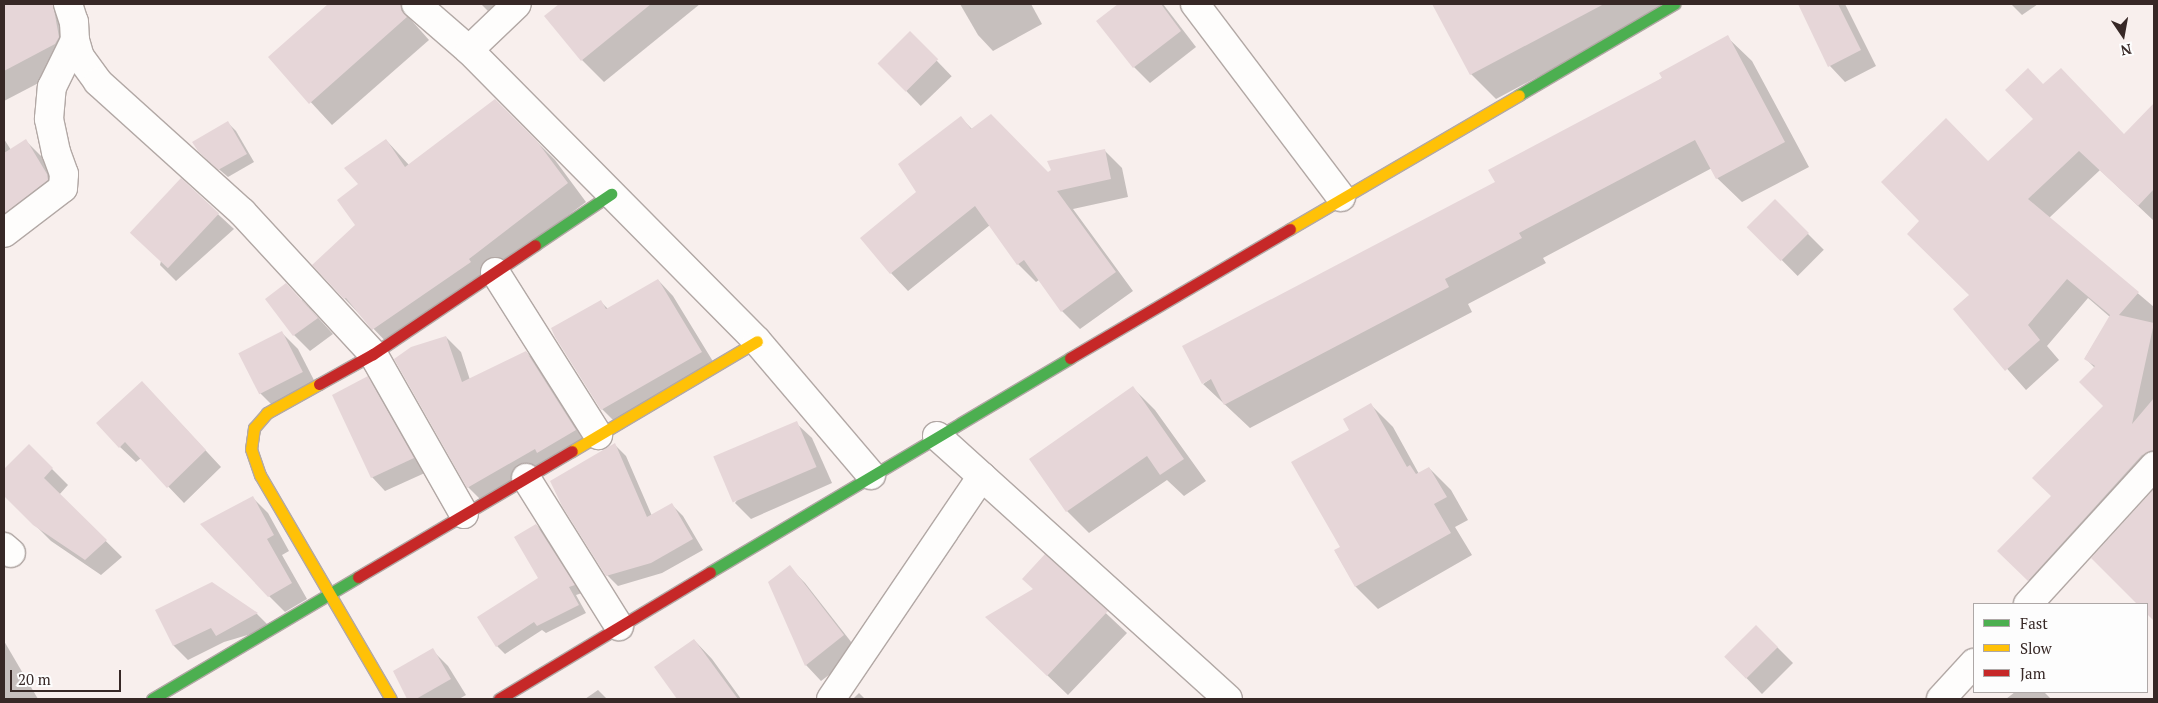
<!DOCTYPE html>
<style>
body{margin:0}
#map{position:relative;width:2158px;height:703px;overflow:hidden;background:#f8efed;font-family:"PT Serif",serif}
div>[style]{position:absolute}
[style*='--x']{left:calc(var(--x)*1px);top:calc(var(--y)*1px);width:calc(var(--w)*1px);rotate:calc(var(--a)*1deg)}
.shadow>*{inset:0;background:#0003;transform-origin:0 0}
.building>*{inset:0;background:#e6d6d8;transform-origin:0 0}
.roads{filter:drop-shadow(1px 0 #b2a8a5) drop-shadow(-1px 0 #b2a8a5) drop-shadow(0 1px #b2a8a5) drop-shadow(0 -1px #b2a8a5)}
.street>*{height:28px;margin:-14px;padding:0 14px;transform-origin:14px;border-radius:14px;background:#fefdfc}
.fast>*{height:11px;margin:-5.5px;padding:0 5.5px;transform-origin:5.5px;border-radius:5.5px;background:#4caf50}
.slow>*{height:11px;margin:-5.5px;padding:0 5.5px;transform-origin:5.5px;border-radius:5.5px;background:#ffc107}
.jam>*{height:11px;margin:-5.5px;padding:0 5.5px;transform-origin:5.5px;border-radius:5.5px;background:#c62828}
span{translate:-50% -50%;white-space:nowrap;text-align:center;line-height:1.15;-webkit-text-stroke:4px #fdfdfd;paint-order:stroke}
.frame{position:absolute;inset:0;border:5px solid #372826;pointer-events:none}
.legend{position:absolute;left:1973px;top:603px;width:175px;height:90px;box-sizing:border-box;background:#fdfdfd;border:1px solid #aea8a7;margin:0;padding:6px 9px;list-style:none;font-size:15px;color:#372826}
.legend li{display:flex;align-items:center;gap:10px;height:25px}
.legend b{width:25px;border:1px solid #aea8a7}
.north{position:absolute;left:2098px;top:10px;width:50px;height:50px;-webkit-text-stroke:4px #fdfdfd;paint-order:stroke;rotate:168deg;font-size:14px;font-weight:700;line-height:20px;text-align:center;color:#372826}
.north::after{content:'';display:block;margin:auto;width:18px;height:22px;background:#372826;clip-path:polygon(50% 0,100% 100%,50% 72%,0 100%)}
.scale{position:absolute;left:10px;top:670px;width:111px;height:22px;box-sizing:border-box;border:2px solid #372826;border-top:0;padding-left:6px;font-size:15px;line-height:18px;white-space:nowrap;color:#372826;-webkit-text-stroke:4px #fdfdfd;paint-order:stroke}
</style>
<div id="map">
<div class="shadow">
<i style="clip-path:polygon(4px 4px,61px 4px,75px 64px,4px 101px)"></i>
<i style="clip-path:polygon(330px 4px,397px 4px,429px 40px,332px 125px,269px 57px)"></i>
<i style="clip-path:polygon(481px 4px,497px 4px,488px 11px)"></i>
<i style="clip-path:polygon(561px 4px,700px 4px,604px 82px,582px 60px,546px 16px)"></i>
<i style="clip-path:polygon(960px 4px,1031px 4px,1042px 24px,993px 51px,978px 35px)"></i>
<i style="clip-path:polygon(1120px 4px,1163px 4px,1196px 47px,1150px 83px,1134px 67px,1098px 21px)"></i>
<i style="clip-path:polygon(1433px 4px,1675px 4px,1496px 99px,1471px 74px)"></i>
<i style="clip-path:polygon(1799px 4px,1845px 4px,1876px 66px,1845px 82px,1830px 66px)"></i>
<i style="clip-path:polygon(2011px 4px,2038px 4px,2022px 15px)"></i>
<i style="left:910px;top:33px;width:60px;height:43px;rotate:46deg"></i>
<i style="clip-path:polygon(1727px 37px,1752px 61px,1809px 167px,1742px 202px,1717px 178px,1712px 168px,1543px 258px,1546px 263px,1468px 304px,1472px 312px,1250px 428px,1203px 384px,1497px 183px)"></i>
<i style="clip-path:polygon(2043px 86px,2125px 136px,2154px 104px,2154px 221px,2100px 170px,2049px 218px,2154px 307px,2154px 484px,2049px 600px,2019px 571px,2052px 497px,2104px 406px,2095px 368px,2085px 358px,2110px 317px,2088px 298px,2047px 346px,2059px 360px,2026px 390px,1954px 309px,1970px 295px,1988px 163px,2034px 119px)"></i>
<i style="clip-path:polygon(495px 100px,555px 160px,586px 202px,392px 348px,344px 298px,357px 225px,386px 140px,409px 165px)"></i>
<i style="clip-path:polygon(961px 118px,973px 130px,1048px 173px,1104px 150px,1122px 168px,1128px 197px,1073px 209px,1133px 291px,1080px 329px,1062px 311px,1039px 280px,1036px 282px,1018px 264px,990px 225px,908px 291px,891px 273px,918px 192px)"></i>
<i style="clip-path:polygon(228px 123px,236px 131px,254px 162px,228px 177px,207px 159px)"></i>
<i style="clip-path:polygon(4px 139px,11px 150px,26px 141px,46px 161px,67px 196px,4px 248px)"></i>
<i style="clip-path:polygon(181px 180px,234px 229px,176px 281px,160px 265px)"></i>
<i style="left:1775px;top:201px;width:69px;height:37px;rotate:45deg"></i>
<i style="clip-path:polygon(658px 280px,673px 296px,717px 368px,618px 425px,602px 409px,600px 301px,608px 309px)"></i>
<i style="clip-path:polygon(302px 300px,333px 334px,310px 351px,294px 335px)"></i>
<i style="clip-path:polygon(282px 333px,298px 349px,318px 388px,276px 409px,260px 393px)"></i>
<i style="clip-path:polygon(446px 337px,461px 352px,470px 380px,526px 352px,541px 367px,590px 445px,483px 502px,468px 487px)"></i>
<i style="clip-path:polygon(367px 378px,381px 392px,427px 472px,385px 491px,372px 477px)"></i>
<i style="clip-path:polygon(142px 382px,221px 467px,184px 503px,141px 458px,136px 462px,120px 447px)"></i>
<i style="clip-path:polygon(1133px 388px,1155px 410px,1206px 481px,1184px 496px,1167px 480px,1089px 533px,1067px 511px,1030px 459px)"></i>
<i style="clip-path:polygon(1371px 405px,1393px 427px,1419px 474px,1429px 468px,1451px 490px,1468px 520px,1455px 527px,1472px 555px,1378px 609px,1356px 587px,1335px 551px,1341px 548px,1350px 430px)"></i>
<i style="clip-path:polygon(796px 423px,812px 438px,832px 483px,751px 519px,735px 503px)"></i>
<i style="clip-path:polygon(615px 445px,626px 456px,652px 516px,672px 505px,683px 516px,703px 550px,662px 573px,618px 586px,607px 575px)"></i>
<i style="clip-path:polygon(29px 446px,68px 485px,59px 495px,122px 557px,101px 575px,51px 541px,4px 494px,4px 471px)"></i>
<i style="clip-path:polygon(2154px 491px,2154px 619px,2147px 612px,2147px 604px,2139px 604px,2093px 558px)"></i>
<i style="clip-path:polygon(252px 497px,268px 513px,289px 551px,282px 555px,307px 599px,285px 612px,269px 596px)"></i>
<i style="clip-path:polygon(536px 525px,544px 533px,582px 593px,576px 595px,586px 613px,546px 633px,542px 630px,505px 654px,497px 646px,539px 579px)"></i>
<i style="clip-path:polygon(1045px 556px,1127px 633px,1068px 695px,987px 618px,1034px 590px)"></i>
<i style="clip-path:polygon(789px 567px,805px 583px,859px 652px,821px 681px,806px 665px)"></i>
<i style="clip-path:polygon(212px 584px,257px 614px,271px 628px,224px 642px,188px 660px,174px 646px,157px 610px)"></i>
<i style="clip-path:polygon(694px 640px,712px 659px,741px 699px,675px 699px,678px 697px)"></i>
<i style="clip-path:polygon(4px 641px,38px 699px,4px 699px)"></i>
<i style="clip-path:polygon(1777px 647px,1793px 663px,1762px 694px,1726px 657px)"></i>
<i style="clip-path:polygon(432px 650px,448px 666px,466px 695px,459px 699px,409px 699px,394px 672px)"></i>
<i style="clip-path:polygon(598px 690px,607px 699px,585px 699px)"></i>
<i style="clip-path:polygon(2015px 692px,2044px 692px,2051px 699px,2006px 699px)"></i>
<i style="clip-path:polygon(859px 693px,865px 699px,853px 699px)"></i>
</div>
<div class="building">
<i style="clip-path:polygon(4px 4px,53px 4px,59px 37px,55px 44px,4px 71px)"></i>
<i style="clip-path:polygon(328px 4px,401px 4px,401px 10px,407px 17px,309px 104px,268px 57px)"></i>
<i style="clip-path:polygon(559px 4px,651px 4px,581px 61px,544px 16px)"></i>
<i style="clip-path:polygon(1118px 4px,1161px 4px,1181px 31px,1133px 68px,1096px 21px)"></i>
<i style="clip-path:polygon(1432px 4px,1604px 4px,1470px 75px)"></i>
<i style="clip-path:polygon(1798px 4px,1838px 4px,1861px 50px,1828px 67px)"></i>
<i style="left:910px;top:31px;width:40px;height:46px;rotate:45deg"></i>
<i style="clip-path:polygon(1728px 35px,1785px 142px,1716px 179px,1695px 140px,1519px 233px,1522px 238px,1445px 279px,1449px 287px,1224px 405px,1211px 379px,1202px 384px,1182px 346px,1495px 182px,1488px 170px,1662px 78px,1659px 73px)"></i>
<i style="clip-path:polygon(2028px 68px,2043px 84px,2061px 68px,2124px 134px,2154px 103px,2154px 189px,2138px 206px,2079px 151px,2028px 199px,2139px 292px,2119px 315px,2154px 323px,2132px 424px,2154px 398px,2154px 451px,2142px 455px,2028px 581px,1997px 551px,2051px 496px,2032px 478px,2103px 406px,2079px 382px,2095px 366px,2084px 359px,2110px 315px,2067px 279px,2028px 325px,2040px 340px,2005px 371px,1953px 309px,1969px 295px,1907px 234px,1919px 221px,1881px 182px,1946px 118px,1988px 161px,2033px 119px,2005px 90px)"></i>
<i style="clip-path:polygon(495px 99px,536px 140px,568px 183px,469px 259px,471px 262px,372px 330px,346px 298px,344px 299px,312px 265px,355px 225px,337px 200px,358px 184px,344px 168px,386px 139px,405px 167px)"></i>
<i style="clip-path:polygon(991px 114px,1048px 172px,1051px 170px,1047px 161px,1105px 149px,1111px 179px,1057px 191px,1116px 272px,1061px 312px,1024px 260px,1017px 265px,975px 206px,890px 274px,860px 238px,916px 192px,898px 164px,961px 116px,971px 129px)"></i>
<i style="clip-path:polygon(228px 121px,247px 154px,218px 170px,198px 151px,192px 142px)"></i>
<i style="clip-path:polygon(26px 139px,47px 174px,48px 180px,4px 214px,4px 153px)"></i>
<i style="left:181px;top:178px;width:52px;height:75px;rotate:43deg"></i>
<i style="left:1775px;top:199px;width:48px;height:40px;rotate:45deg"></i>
<i style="clip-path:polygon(658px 279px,702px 352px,601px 410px,555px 337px,551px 328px,601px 300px,606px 309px)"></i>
<i style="clip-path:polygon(286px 283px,318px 318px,293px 336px,265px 299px)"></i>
<i style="left:282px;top:331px;width:46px;height:49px;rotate:63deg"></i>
<i style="clip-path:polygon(446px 336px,462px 382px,526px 351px,576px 430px,537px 453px,535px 449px,467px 488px,394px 359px,411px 347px)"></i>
<i style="clip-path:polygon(368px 376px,414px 458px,371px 478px,332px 395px)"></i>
<i style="clip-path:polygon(142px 381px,206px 450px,167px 488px,125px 442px,119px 448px,96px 423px)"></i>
<i style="clip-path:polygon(1133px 386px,1184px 459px,1160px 475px,1147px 456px,1066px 512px,1029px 459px)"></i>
<i style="clip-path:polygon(1371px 403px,1407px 467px,1410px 465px,1416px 474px,1429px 467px,1447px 497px,1434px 504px,1451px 533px,1355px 587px,1334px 550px,1340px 547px,1291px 462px,1349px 430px,1343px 419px)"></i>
<i style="left:797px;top:421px;width:50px;height:91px;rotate:67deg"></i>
<i style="clip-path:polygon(615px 443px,647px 517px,672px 503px,693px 539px,651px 563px,606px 576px,562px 506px,550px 481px)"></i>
<i style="clip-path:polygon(29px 444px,53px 468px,44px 478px,107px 540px,85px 560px,33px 525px,4px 496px,4px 469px)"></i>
<i style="clip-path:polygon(2154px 489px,2154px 621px,2147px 614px,2147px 604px,2137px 604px,2091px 558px)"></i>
<i style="clip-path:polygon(253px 496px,274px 535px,267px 539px,292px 583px,268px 597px,200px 524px)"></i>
<i style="clip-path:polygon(536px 524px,575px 585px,569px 587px,579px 605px,537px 626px,534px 622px,496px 647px,477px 617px,538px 578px,514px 537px)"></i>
<i style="clip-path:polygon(1045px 554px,1108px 611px,1047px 676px,985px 617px,1033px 589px,1022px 579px)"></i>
<i style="clip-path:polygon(790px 565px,844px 635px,805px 666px,768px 582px)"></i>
<i style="clip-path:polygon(212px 582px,258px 613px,216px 636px,211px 628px,173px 646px,155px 610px)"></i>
<i style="left:1756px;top:625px;width:31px;height:45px;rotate:45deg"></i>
<i style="clip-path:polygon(694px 639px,738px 699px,677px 699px,654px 667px)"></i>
<i style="clip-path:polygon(433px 648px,451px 679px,416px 699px,407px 699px,393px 671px)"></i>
</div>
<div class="roads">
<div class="street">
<i style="--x:68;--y:4;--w:19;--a:72"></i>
<i style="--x:74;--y:22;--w:18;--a:87"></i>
<i style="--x:75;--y:40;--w:18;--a:74"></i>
<i style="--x:80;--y:57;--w:31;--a:54"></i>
<i style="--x:98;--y:82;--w:194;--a:42.1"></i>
<i style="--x:242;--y:212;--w:193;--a:47.3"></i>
<i style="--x:373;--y:354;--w:184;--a:60.4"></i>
<i style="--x:416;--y:4;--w:70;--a:41"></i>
<i style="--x:469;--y:50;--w:409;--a:45.3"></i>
<i style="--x:757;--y:341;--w:176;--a:49.6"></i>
<i style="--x:1195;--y:4;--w:242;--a:52.9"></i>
<i style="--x:469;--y:50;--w:66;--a:-43.8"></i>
<i style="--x:4;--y:233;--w:74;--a:-37.3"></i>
<i style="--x:63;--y:188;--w:14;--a:-86"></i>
<i style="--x:64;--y:174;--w:23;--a:-110"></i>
<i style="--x:56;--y:152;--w:34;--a:-102"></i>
<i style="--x:49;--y:119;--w:32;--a:-85"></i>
<i style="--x:52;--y:87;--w:52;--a:-63.9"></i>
<i style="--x:495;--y:272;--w:193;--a:57.7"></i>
<i style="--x:937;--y:436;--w:392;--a:42.1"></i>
<i style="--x:526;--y:478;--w:175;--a:57.9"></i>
<i style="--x:4;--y:547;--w:9;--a:41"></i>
<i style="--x:2028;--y:604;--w:187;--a:-47.6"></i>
<i style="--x:831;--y:699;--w:269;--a:-55.9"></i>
<i style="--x:1941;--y:699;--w:49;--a:-47.5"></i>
</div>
<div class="fast">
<i style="--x:1519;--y:95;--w:180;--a:-30.4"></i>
<i style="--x:535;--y:245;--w:92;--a:-33.9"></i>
<i style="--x:710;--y:572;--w:419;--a:-30.7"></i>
<i style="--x:152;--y:699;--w:239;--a:-30.6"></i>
</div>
<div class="slow">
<i style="--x:1290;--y:229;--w:265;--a:-30.3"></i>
<i style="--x:319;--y:384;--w:60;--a:150.9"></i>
<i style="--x:267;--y:413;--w:20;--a:131"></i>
<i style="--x:254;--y:428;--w:21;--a:98"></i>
<i style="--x:251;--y:449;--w:28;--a:71"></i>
<i style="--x:260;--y:475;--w:259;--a:59.7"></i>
<i style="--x:572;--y:451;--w:215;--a:-30.7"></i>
</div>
<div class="jam">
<i style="--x:1070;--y:358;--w:255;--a:-30.4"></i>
<i style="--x:319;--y:384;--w:62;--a:-29.1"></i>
<i style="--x:373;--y:354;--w:195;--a:-33.9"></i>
<i style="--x:358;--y:577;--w:248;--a:-30.5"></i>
<i style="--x:499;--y:699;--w:246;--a:-31"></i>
</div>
</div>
<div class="frame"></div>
<ul class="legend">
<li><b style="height:6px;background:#4caf50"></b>Fast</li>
<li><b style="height:6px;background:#ffc107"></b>Slow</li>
<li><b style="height:6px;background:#c62828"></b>Jam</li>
</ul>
<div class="north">N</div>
<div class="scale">20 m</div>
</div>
